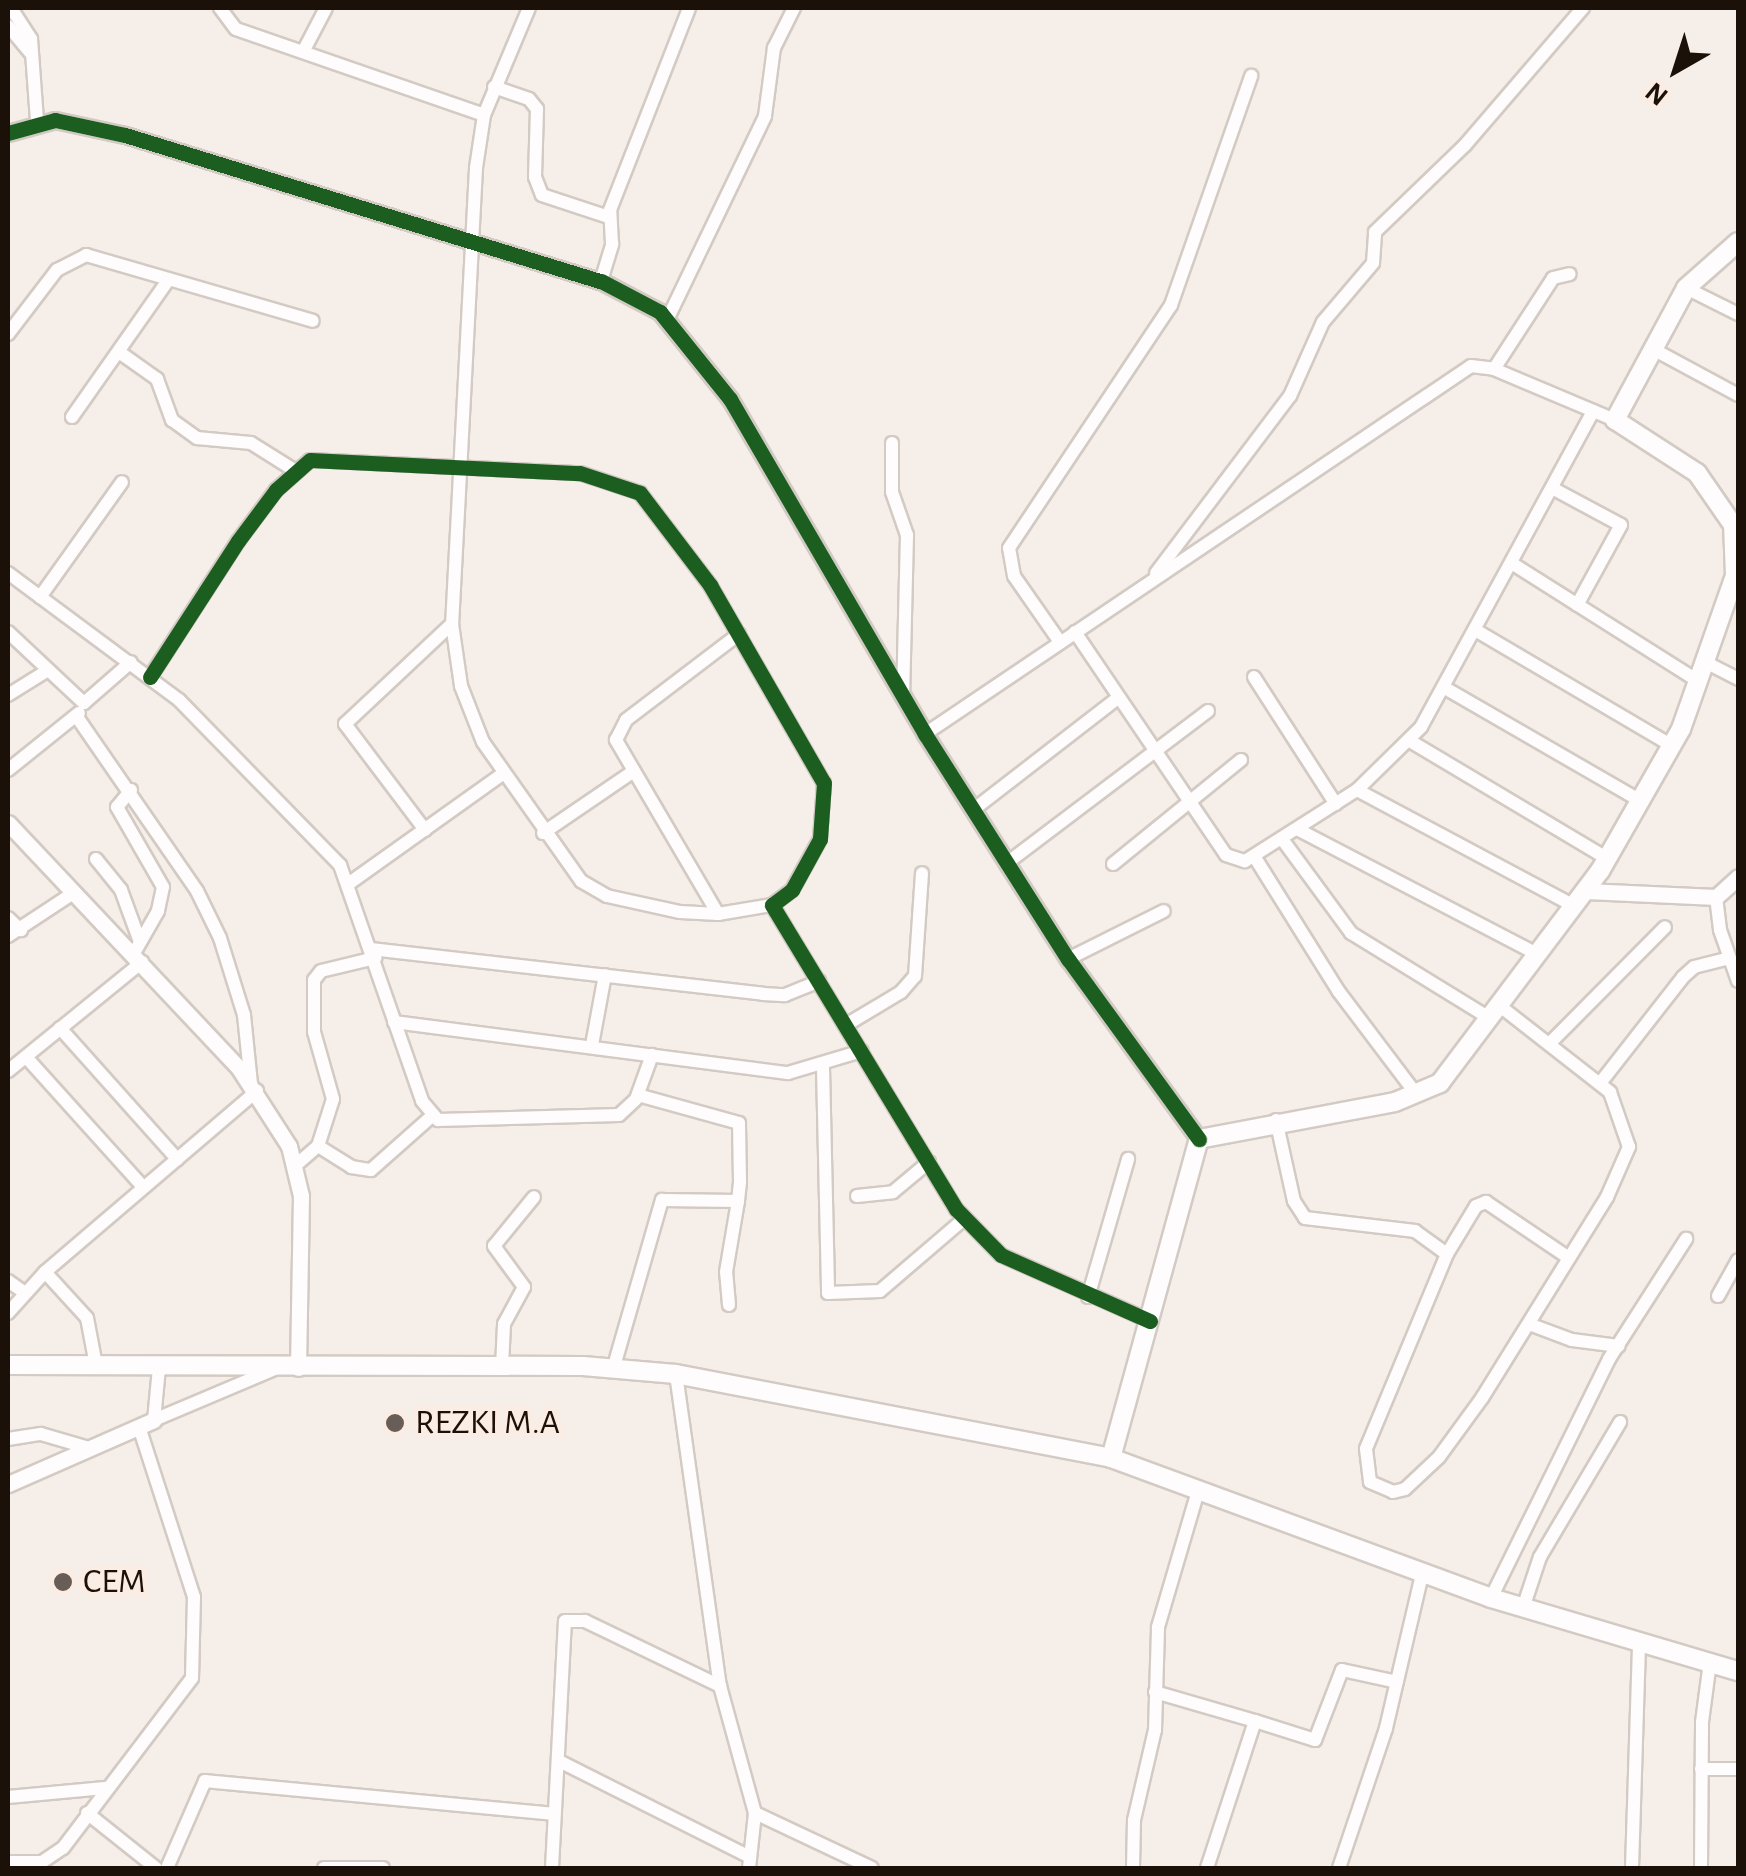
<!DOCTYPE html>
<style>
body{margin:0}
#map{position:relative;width:1746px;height:1876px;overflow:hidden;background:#f5eee9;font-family:"Alegreya Sans",sans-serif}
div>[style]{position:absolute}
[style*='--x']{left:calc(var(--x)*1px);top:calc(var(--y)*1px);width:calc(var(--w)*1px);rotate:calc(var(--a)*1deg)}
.roads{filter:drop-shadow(2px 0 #d3cac3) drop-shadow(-2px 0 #d3cac3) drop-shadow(0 2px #d3cac3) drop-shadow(0 -2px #d3cac3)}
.minor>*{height:12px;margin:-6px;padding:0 6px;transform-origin:6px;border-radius:6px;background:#fefcfc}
.tertiary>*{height:15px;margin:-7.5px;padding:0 7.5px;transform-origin:7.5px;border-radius:7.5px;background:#fefcfc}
.secondary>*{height:18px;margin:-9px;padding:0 9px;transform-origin:9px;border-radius:9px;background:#fefcfc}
.cycleway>*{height:15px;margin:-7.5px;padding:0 7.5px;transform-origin:7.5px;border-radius:7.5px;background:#1b5e20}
.dots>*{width:28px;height:28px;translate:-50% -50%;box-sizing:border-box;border:5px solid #fbede3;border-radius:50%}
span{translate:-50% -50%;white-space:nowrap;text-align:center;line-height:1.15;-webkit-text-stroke:10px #fbede3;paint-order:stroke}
.poi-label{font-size:35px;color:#1c1109}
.left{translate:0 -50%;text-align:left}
.frame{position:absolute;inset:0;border:10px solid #1c1109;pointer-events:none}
.north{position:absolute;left:1626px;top:20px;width:100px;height:100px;-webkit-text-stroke:8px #fbede3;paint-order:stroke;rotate:219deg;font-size:28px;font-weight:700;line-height:40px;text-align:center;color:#1c1109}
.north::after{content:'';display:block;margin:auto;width:35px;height:45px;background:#1c1109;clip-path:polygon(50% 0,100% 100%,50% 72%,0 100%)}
</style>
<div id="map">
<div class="roads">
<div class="minor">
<i style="--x:11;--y:8;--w:37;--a:57"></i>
<i style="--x:31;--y:39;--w:82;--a:85.8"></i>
<i style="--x:220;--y:8;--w:26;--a:53"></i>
<i style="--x:236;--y:29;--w:262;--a:19.1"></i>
<i style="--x:529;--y:8;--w:116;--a:112.8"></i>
<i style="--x:484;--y:115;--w:54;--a:98.6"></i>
<i style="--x:476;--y:168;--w:457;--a:93"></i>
<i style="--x:452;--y:624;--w:63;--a:81.7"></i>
<i style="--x:461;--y:686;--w:60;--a:68.6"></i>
<i style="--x:483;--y:742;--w:170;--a:54.8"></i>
<i style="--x:581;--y:881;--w:30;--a:30"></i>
<i style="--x:607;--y:896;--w:75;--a:12.4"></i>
<i style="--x:680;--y:912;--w:38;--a:3"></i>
<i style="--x:718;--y:914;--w:55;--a:-9.5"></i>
<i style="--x:8;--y:26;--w:34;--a:50"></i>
<i style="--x:304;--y:50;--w:47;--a:-62.4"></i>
<i style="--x:494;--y:87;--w:37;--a:19"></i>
<i style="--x:529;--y:99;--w:13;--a:51"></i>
<i style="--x:537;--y:109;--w:68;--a:91.7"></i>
<i style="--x:535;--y:177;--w:19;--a:69"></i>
<i style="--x:542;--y:195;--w:71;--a:18.2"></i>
<i style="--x:601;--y:281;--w:39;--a:-73"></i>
<i style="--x:612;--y:244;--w:34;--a:-93"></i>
<i style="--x:610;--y:210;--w:217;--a:-68.6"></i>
<i style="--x:1686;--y:288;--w:58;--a:26.6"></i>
<i style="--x:667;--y:320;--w:226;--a:-64.3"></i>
<i style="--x:765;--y:116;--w:69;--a:-82.5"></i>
<i style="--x:774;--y:48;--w:45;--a:-63.4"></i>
<i style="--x:8;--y:334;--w:81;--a:-52.6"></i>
<i style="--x:57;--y:270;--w:33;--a:-27"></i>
<i style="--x:86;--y:255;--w:236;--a:16.2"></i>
<i style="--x:1651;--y:348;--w:99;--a:28.4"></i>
<i style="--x:119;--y:352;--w:47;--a:35.4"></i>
<i style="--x:157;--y:379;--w:44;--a:69.9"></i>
<i style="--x:172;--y:420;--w:31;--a:36"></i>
<i style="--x:197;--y:438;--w:54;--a:5.3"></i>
<i style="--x:251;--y:443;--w:51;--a:32.1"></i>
<i style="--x:1494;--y:369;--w:108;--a:-57"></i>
<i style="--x:1553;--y:278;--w:17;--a:-13"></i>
<i style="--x:72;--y:417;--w:165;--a:-54.9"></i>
<i style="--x:892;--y:443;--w:49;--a:90"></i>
<i style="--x:892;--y:492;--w:46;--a:70.8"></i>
<i style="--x:907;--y:535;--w:162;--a:91.4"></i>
<i style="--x:1552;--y:488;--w:78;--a:28.2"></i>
<i style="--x:1621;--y:525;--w:91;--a:118.8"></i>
<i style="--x:1513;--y:564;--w:221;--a:32.3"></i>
<i style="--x:8;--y:573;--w:213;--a:36.6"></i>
<i style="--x:179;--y:700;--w:231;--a:45.7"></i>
<i style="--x:340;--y:865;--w:250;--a:70.8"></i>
<i style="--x:422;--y:1101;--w:25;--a:50"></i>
<i style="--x:438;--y:1120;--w:181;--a:-1.6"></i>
<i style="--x:619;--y:1115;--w:23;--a:-43"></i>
<i style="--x:636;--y:1099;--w:47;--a:-70"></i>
<i style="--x:1156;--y:573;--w:222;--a:-52.9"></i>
<i style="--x:1290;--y:396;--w:81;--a:-66"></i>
<i style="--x:1323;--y:322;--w:77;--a:-49.7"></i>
<i style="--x:1373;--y:263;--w:31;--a:-86"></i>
<i style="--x:1375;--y:232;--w:125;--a:-44"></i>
<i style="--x:1465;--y:145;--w:181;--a:-49.3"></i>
<i style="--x:40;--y:597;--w:141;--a:-54.5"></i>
<i style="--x:1477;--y:631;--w:226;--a:30.5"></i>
<i style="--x:8;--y:632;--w:104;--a:43.1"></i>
<i style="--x:84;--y:703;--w:62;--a:-41.1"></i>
<i style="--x:1075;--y:632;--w:269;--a:55.9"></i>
<i style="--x:1226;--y:855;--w:20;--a:18"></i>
<i style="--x:1245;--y:861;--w:133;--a:-32.4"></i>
<i style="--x:1357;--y:790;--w:90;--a:-44.5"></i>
<i style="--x:1421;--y:727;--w:360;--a:-61.4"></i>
<i style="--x:1060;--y:642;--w:80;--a:-124.9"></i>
<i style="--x:1014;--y:576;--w:28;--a:-100"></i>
<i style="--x:1009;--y:548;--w:292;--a:-56.3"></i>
<i style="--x:1171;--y:305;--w:243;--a:-70.7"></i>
<i style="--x:1709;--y:664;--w:33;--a:27"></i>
<i style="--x:150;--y:677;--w:162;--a:-57.1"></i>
<i style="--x:238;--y:541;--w:64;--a:-53.3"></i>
<i style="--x:276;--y:490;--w:45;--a:-41.4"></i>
<i style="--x:310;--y:460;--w:270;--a:2.8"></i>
<i style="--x:580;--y:473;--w:63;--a:18.4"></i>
<i style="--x:640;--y:493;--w:116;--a:52.7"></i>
<i style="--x:710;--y:585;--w:228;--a:60.1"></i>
<i style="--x:824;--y:783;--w:56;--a:94.1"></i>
<i style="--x:820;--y:839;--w:58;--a:118.8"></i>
<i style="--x:792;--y:890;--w:25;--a:143"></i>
<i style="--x:772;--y:905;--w:355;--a:58.8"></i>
<i style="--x:956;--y:1209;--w:64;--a:45.6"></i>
<i style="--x:1001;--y:1255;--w:163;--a:23.9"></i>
<i style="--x:1254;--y:677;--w:151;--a:57.2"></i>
<i style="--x:1445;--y:688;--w:226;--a:30"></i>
<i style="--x:8;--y:695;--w:44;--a:-31.9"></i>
<i style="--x:77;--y:717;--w:211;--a:55.4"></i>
<i style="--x:197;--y:891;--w:52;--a:63.9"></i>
<i style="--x:220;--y:938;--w:81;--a:72.7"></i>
<i style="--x:244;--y:1015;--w:69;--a:84.2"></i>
<i style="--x:925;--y:734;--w:658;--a:-33.98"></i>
<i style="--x:1471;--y:366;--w:23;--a:7"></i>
<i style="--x:1494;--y:369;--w:131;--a:22.9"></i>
<i style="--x:1410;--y:741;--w:230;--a:30.8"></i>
<i style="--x:8;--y:770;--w:91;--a:-38.8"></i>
<i style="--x:131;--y:790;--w:22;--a:129"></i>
<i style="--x:117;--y:807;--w:92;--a:60.1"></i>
<i style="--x:163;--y:887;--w:25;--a:102"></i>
<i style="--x:158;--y:911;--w:48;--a:119.7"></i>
<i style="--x:1357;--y:790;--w:246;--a:28.1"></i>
<i style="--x:973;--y:810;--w:183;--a:-37.7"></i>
<i style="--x:1297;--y:829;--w:273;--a:27.5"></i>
<i style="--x:425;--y:830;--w:133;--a:-127"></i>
<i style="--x:345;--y:724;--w:146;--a:-43.1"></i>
<i style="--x:543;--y:833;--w:110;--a:-34.3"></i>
<i style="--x:1282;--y:839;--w:117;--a:53.7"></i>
<i style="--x:1351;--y:933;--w:164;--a:31.6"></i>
<i style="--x:1254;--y:856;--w:160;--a:58"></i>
<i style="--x:1339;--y:992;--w:129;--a:52.9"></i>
<i style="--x:96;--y:859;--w:40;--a:51"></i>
<i style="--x:121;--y:890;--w:55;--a:69.9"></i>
<i style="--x:1007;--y:863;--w:252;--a:-37.1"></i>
<i style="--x:1113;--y:864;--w:165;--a:-39.1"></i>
<i style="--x:351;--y:882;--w:188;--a:-35.5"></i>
<i style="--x:1716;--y:897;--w:33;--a:83"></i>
<i style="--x:1720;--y:930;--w:54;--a:70.6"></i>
<i style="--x:718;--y:914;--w:202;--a:-120.4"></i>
<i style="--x:616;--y:740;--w:22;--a:-63"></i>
<i style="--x:626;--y:720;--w:142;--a:-37.3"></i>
<i style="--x:8;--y:918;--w:18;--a:43"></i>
<i style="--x:8;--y:936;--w:80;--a:-33.3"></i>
<i style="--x:371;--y:949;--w:395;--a:6.5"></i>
<i style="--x:763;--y:994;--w:22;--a:3"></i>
<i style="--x:785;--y:995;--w:37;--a:-22"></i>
<i style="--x:1068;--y:959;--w:107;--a:-26.6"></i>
<i style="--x:394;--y:1022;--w:397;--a:7.4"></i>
<i style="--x:788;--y:1073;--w:77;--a:-16.6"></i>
<i style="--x:846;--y:1025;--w:64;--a:-31"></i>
<i style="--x:901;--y:992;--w:21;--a:-49"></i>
<i style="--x:915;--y:976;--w:103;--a:-86.1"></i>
<i style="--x:60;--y:1028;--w:176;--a:48.2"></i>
<i style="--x:1550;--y:1043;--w:163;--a:-45.2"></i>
<i style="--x:592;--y:1045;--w:71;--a:-79.5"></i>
<i style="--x:26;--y:1057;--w:175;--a:48"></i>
<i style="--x:823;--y:1068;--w:225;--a:88.7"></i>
<i style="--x:828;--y:1293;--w:52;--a:-2.2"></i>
<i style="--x:880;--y:1291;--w:111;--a:-40.6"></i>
<i style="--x:8;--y:1071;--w:173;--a:-39.1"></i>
<i style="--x:1601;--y:1082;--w:133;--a:-52"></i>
<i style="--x:1683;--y:977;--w:15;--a:-42"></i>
<i style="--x:1694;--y:967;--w:37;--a:-14"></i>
<i style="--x:1276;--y:1120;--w:83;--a:77.5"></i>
<i style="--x:1294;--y:1201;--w:20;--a:57"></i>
<i style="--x:1305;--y:1218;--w:111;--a:6.7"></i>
<i style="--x:1415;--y:1231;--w:39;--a:36"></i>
<i style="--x:1447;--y:1254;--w:211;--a:112.6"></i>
<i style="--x:1366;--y:1449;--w:33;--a:83"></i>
<i style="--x:1370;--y:1482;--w:25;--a:23"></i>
<i style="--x:1393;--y:1492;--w:12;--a:-14"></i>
<i style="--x:1405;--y:1489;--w:47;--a:-43.3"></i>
<i style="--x:1439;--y:1457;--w:73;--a:-53.9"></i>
<i style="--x:1482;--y:1398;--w:237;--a:-58.1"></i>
<i style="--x:1607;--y:1197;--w:55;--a:-66.3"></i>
<i style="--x:1629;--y:1147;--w:58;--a:-109.1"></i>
<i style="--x:1610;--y:1092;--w:140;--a:-142"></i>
<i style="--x:318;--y:1146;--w:39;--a:32"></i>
<i style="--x:351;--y:1167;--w:20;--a:9"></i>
<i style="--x:371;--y:1170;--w:81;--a:-41.5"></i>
<i style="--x:296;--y:1165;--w:29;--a:-41"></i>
<i style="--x:318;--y:1146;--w:49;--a:-72.3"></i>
<i style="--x:333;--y:1099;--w:70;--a:-105.8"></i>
<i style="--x:314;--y:1032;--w:52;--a:-90"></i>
<i style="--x:314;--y:980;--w:11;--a:-52"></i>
<i style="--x:321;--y:971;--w:56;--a:-13.5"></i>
<i style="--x:857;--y:1196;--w:36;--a:-6"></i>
<i style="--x:893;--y:1192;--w:47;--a:-39.8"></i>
<i style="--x:1447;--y:1254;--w:56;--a:-58.9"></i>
<i style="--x:1476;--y:1206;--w:11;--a:-22"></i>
<i style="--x:1486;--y:1202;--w:100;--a:34"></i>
<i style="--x:45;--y:1272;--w:62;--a:47.6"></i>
<i style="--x:87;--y:1318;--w:48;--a:79.2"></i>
<i style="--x:8;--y:1281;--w:19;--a:35"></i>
<i style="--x:1718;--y:1296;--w:41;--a:-60.9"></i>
<i style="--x:1088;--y:1297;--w:144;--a:-73.8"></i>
<i style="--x:729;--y:1305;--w:33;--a:-95"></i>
<i style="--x:726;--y:1272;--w:72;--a:-80.4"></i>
<i style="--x:8;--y:1313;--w:55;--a:-47.9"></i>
<i style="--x:45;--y:1272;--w:279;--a:-40.5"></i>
<i style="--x:1529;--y:1324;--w:46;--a:20.4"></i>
<i style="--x:1572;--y:1340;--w:47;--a:7.3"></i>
<i style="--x:614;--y:1366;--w:173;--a:-73.9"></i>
<i style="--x:662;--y:1200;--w:76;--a:0.8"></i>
<i style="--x:738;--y:1201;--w:19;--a:-84"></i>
<i style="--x:740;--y:1182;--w:59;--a:-91"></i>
<i style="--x:739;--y:1123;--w:105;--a:-164.5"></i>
<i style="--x:502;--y:1367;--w:43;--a:-87.3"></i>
<i style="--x:504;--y:1324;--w:42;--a:-61.6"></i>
<i style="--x:524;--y:1287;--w:51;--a:-126.2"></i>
<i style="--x:494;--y:1246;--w:63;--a:-50.8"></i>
<i style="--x:159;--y:1368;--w:52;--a:95.5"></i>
<i style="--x:154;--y:1420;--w:131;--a:-22.9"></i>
<i style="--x:676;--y:1374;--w:315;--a:82"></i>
<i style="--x:720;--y:1686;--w:132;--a:74.6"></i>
<i style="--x:755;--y:1813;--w:55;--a:96.2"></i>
<i style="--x:8;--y:1439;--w:33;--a:-9"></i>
<i style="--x:41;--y:1434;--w:50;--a:16.3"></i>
<i style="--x:1491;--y:1598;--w:267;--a:-63.7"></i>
<i style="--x:1609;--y:1359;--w:143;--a:-57.3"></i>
<i style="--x:1523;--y:1608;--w:54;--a:-71.6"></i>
<i style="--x:1540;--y:1557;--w:157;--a:-59.3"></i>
<i style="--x:1155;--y:1692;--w:104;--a:16.2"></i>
<i style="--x:1255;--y:1721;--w:155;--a:108.1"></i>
<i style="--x:1255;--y:1721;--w:63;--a:17.6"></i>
<i style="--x:1315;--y:1740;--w:75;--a:-68.9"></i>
<i style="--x:1342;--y:1670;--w:56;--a:12.3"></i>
<i style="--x:559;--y:1761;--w:212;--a:26.7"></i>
<i style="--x:1701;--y:1769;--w:37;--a:0"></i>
<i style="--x:8;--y:1797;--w:97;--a:-5.3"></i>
<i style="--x:87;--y:1813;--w:88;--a:38.6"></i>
<i style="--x:755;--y:1813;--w:129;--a:25.2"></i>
<i style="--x:8;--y:1862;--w:34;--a:0"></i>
<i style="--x:42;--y:1862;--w:25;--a:-34"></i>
<i style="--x:63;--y:1848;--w:213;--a:-52.8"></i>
<i style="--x:192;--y:1678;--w:81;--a:-88.6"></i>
<i style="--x:194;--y:1597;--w:179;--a:-107.9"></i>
<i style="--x:167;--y:1868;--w:95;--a:-66.4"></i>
<i style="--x:205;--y:1781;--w:351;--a:5.4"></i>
<i style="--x:324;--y:1868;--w:59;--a:0"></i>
<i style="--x:552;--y:1868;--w:247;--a:-87"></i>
<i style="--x:565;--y:1621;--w:20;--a:0"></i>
<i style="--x:585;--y:1621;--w:150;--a:25.7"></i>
<i style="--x:1133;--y:1868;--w:48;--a:-88.8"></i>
<i style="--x:1134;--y:1820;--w:92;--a:-76.9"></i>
<i style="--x:1155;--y:1730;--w:103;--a:-88.3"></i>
<i style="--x:1158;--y:1627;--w:142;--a:-73.6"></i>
<i style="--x:1339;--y:1868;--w:148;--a:-71.4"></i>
<i style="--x:1386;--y:1728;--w:158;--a:-76.8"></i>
<i style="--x:1632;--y:1868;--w:224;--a:-88.2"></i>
<i style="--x:1701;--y:1868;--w:146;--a:-89.6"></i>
<i style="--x:1702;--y:1722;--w:61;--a:-82.4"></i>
</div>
<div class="tertiary">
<i style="--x:8;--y:133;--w:49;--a:-15.5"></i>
<i style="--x:55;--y:120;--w:72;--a:12.1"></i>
<i style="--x:125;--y:135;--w:498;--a:17.1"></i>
<i style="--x:601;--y:281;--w:67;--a:27.7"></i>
<i style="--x:660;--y:312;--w:112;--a:51.2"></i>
<i style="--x:730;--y:399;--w:388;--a:59.8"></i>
<i style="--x:925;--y:734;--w:267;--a:57.6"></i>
<i style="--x:1068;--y:959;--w:223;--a:54"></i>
<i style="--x:8;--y:823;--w:335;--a:46.7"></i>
<i style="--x:238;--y:1067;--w:94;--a:57.2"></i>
<i style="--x:289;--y:1146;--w:51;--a:76.5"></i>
<i style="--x:301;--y:1196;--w:172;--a:91"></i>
<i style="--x:1586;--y:891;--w:130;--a:2.6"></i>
<i style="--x:1716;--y:897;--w:30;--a:-42"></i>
<i style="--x:8;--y:1484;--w:159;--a:-23.7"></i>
</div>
<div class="secondary">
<i style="--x:8;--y:1365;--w:575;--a:0.1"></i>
<i style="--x:583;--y:1366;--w:93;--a:4.9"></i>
<i style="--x:676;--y:1374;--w:443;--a:10.9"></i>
<i style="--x:1111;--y:1458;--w:405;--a:20.2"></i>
<i style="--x:1491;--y:1598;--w:258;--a:16.5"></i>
<i style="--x:1111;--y:1458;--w:331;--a:-74.6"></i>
<i style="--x:1199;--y:1139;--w:199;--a:-10.7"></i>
<i style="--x:1395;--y:1102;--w:49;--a:-22.9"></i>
<i style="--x:1440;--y:1083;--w:266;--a:-53"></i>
<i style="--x:1600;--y:871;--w:163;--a:-60.3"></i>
<i style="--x:1681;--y:729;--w:162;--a:-70.6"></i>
<i style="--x:1735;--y:576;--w:51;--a:-92.2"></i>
<i style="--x:1733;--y:525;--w:63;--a:-124.7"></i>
<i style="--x:1697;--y:473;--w:98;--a:-147.1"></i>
<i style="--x:1615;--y:420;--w:150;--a:-61.7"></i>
<i style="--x:1686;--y:288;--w:69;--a:-41.5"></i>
</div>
</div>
<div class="cycleway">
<i style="--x:8;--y:133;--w:49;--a:-15.5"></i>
<i style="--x:55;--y:120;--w:72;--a:12.1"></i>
<i style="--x:125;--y:135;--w:498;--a:17.1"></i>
<i style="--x:601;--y:281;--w:67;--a:27.7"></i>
<i style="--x:660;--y:312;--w:112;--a:51.2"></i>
<i style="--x:730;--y:399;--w:388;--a:59.8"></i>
<i style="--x:925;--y:734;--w:267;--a:57.6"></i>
<i style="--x:1068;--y:959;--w:223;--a:54"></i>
<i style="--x:150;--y:677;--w:162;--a:-57.1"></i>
<i style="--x:238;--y:541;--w:64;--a:-53.3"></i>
<i style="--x:276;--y:490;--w:45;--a:-41.4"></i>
<i style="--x:310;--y:460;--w:270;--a:2.8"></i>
<i style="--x:580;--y:473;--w:63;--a:18.4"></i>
<i style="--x:640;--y:493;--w:116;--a:52.7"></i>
<i style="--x:710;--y:585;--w:228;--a:60.1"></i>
<i style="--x:824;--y:783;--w:56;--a:94.1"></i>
<i style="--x:820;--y:839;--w:58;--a:118.8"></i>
<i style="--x:792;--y:890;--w:25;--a:143"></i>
<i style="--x:772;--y:905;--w:355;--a:58.8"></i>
<i style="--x:956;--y:1209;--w:64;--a:45.6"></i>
<i style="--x:1001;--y:1255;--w:163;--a:23.9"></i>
</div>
<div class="dots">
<i style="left:395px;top:1423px;background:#685e57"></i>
<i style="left:63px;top:1582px;background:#685e57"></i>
</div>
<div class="poi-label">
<span class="left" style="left:415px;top:1423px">REZKI M.A</span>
<span class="left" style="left:83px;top:1582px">CEM</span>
</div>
<div class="frame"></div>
<div class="north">N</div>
</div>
